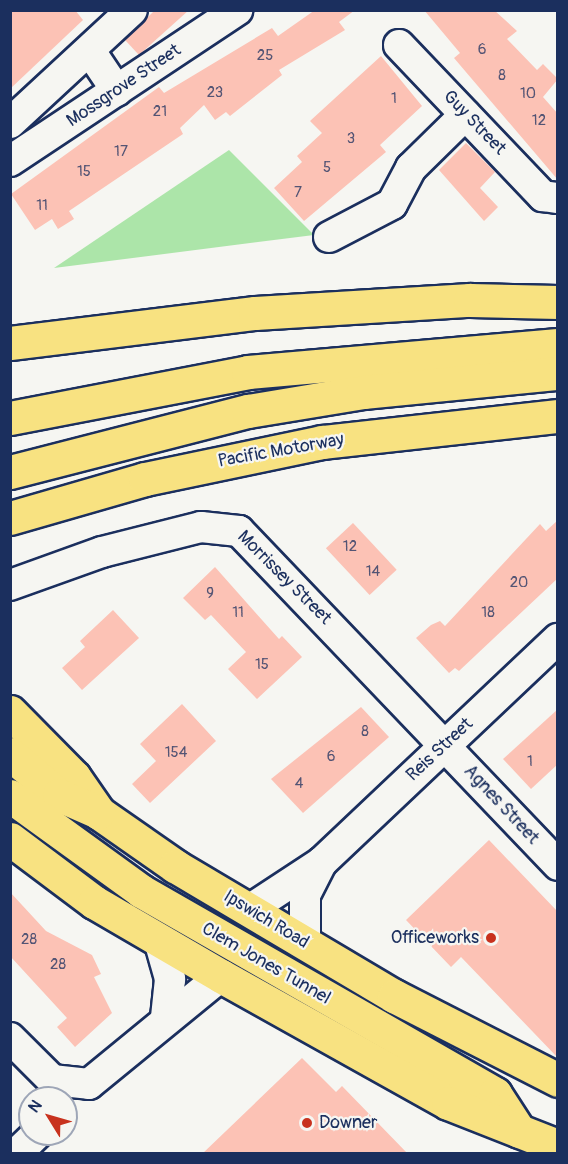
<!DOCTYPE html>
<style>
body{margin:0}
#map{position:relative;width:568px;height:1164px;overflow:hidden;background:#f6f6f2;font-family:Pangolin,sans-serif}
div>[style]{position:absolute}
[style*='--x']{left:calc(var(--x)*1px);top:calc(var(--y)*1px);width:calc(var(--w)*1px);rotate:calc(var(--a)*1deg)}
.green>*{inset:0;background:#ace5a9}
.building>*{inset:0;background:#fcc2b5;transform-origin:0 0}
.roads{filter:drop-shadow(2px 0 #1b2f5e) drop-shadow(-2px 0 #1b2f5e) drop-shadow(0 2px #1b2f5e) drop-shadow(0 -2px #1b2f5e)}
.minor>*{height:30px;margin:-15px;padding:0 15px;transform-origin:15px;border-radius:15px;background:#f6f6f2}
.highway>*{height:33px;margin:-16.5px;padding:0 16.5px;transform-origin:16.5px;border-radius:16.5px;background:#f8e281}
.dots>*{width:16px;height:16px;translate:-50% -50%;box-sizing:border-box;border:3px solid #f6f6f2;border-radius:50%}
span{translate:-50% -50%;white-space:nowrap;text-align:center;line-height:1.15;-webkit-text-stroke:4.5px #f6f6f2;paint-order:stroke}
.number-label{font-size:15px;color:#535474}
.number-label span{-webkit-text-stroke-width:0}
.street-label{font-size:18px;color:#1b2f5e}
.poi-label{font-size:18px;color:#1b2f5e}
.right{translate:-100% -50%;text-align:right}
.left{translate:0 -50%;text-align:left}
.frame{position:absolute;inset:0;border:12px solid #1b2f5e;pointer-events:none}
.north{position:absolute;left:18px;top:1086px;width:60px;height:60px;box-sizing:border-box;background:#f6f6f2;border:2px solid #9ea6b7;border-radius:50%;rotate:307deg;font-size:16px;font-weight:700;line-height:24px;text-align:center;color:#1b2f5e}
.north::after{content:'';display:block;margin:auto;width:21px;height:27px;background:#c8321e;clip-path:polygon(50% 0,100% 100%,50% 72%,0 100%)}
</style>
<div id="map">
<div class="green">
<i style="clip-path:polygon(229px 150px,314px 235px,54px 268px)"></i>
</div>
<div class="building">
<i style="clip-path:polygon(10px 10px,75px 10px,83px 20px,10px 89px)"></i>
<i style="clip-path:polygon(155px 10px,189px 10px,139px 55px,125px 40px)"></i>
<i style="clip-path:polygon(315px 10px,355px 10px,339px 22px,345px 30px,279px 70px,282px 75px,230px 116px,226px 112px,215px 120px,204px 105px,180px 128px,183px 134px,69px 211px,74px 219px,58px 229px,52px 219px,35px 230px,11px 194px,159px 87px,164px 93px,272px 28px,278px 36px)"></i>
<i style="clip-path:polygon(424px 10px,494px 10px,517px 31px,507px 39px,537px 70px,543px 64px,558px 79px,543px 97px,558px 114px,558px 180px,454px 58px,460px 53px)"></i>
<i style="clip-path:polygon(381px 56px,422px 106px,380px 145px,386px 152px,304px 221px,274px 188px,302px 162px,297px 156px,322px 133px,310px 121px)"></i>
<i style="clip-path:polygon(466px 143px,495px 172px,480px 188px,498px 207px,484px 221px,439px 170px)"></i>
<i style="clip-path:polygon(558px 520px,558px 578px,459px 671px,455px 668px,449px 673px,416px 638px,431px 625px,440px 621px,445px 626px,540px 524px,546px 531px)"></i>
<i style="left:353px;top:523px;width:64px;height:37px;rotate:47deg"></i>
<i style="clip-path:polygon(215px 567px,279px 639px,282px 636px,302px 657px,257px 699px,228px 669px,246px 652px,211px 615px,205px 620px,183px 598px)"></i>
<i style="clip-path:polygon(113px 610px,139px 638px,82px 690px,62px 668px,85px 647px,80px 641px)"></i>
<i style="clip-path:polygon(182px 704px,216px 741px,150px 803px,132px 784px,156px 761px,140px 744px)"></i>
<i style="clip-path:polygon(361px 707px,389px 737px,303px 813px,271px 779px)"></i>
<i style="clip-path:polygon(558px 709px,558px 764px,531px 789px,503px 759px)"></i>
<i style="clip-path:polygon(489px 840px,558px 912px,558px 1058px,461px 957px,451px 967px,406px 920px)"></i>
<i style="clip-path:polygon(10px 892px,46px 931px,92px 955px,101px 974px,94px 977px,112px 1013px,75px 1047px,57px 1027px,67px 1018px,10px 956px)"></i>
<i style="clip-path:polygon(302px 1058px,336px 1092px,342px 1086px,408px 1154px,202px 1154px)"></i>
</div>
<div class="roads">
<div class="minor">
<i style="--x:399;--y:45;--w:209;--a:46.4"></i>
<i style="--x:543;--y:196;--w:15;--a:8"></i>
<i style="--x:90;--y:51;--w:48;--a:56"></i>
<i style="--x:10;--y:123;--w:166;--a:-42.8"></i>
<i style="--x:10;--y:161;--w:273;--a:-33.6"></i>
<i style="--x:329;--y:237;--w:71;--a:-27.6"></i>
<i style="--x:392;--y:204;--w:41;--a:-62.2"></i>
<i style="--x:411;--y:168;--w:76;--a:-44.5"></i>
<i style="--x:10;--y:585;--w:98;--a:-19.7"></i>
<i style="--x:102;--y:552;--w:102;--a:-14.2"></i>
<i style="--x:201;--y:527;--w:38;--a:6"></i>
<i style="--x:239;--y:531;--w:462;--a:46.3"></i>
<i style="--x:249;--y:910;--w:87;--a:-33.3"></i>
<i style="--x:322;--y:862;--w:325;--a:-43.4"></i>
<i style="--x:159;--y:940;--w:41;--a:74.2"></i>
<i style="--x:170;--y:979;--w:39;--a:96"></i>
<i style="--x:305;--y:943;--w:48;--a:-90"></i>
<i style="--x:305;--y:895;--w:37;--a:-63"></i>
<i style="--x:10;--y:1038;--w:59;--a:45"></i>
<i style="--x:52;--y:1080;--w:37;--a:6"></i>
<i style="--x:89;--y:1084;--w:171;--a:-39.3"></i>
<i style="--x:16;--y:1154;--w:29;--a:-44"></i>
</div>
<div class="highway">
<i style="--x:10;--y:343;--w:247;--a:-7"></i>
<i style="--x:255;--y:313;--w:215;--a:-3.5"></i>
<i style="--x:470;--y:300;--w:88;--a:1.3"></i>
<i style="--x:10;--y:418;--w:242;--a:-10.9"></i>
<i style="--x:248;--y:372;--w:311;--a:-5"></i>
<i style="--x:10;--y:472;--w:246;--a:-14.4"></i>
<i style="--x:248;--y:411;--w:117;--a:-9.4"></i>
<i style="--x:363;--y:392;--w:196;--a:-5.6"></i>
<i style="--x:10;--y:518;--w:141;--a:-16.1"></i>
<i style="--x:145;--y:479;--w:181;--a:-11.8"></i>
<i style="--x:322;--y:442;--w:237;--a:-6.3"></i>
<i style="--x:10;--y:712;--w:91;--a:45.4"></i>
<i style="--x:74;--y:777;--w:44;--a:55.2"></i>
<i style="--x:99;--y:813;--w:93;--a:34.9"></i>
<i style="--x:175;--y:866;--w:255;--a:30.7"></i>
<i style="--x:394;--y:996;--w:184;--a:27.1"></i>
<i style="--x:10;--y:754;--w:64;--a:39.9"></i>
<i style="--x:59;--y:795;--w:43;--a:23.6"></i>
<i style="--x:10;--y:796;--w:162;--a:35.9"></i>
<i style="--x:141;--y:891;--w:408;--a:29.8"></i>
<i style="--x:495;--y:1094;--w:44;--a:57"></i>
<i style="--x:10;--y:839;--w:105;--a:36.9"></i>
<i style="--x:94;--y:902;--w:147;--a:30.2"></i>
<i style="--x:221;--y:976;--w:260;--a:29.2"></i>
<i style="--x:448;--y:1103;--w:118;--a:21.4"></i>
</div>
</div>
<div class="dots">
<i style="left:491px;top:938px;background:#c8321e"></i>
<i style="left:307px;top:1123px;background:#c8321e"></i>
</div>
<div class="number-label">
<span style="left:482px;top:50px">6</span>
<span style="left:265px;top:56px">25</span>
<span style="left:502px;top:76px">8</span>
<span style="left:215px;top:93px">23</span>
<span style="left:528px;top:94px">10</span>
<span style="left:394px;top:99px">1</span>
<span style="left:160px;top:112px">21</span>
<span style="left:539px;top:121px">12</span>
<span style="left:351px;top:139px">3</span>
<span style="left:121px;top:152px">17</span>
<span style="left:327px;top:168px">5</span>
<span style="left:84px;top:172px">15</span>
<span style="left:298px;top:193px">7</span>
<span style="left:42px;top:206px">11</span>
<span style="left:350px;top:547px">12</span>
<span style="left:373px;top:572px">14</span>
<span style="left:519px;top:583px">20</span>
<span style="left:210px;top:594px">9</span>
<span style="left:238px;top:613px">11</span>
<span style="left:488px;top:613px">18</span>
<span style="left:262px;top:665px">15</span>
<span style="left:365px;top:732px">8</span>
<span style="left:176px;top:753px">154</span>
<span style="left:331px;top:757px">6</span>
<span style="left:530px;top:762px">1</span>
<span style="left:299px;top:784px">4</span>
<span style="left:29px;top:940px">28</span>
<span style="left:58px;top:965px">28</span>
</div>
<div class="street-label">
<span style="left:124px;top:86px;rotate:-34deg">Mossgrove Street</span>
<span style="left:474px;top:123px;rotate:46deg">Guy Street</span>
<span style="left:281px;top:451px;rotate:-10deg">Pacific Motorway</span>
<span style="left:284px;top:578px;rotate:45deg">Morrissey Street</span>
<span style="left:440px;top:750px;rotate:-43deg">Reis Street</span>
<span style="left:501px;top:805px;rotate:47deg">Agnes Street</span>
<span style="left:266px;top:920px;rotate:31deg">Ipswich Road</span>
<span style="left:266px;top:964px;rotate:30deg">Clem Jones Tunnel</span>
</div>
<div class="poi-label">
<span class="right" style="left:479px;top:938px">Officeworks</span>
<span class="left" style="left:319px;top:1123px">Downer</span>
</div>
<div class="frame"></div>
<div class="north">N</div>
</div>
